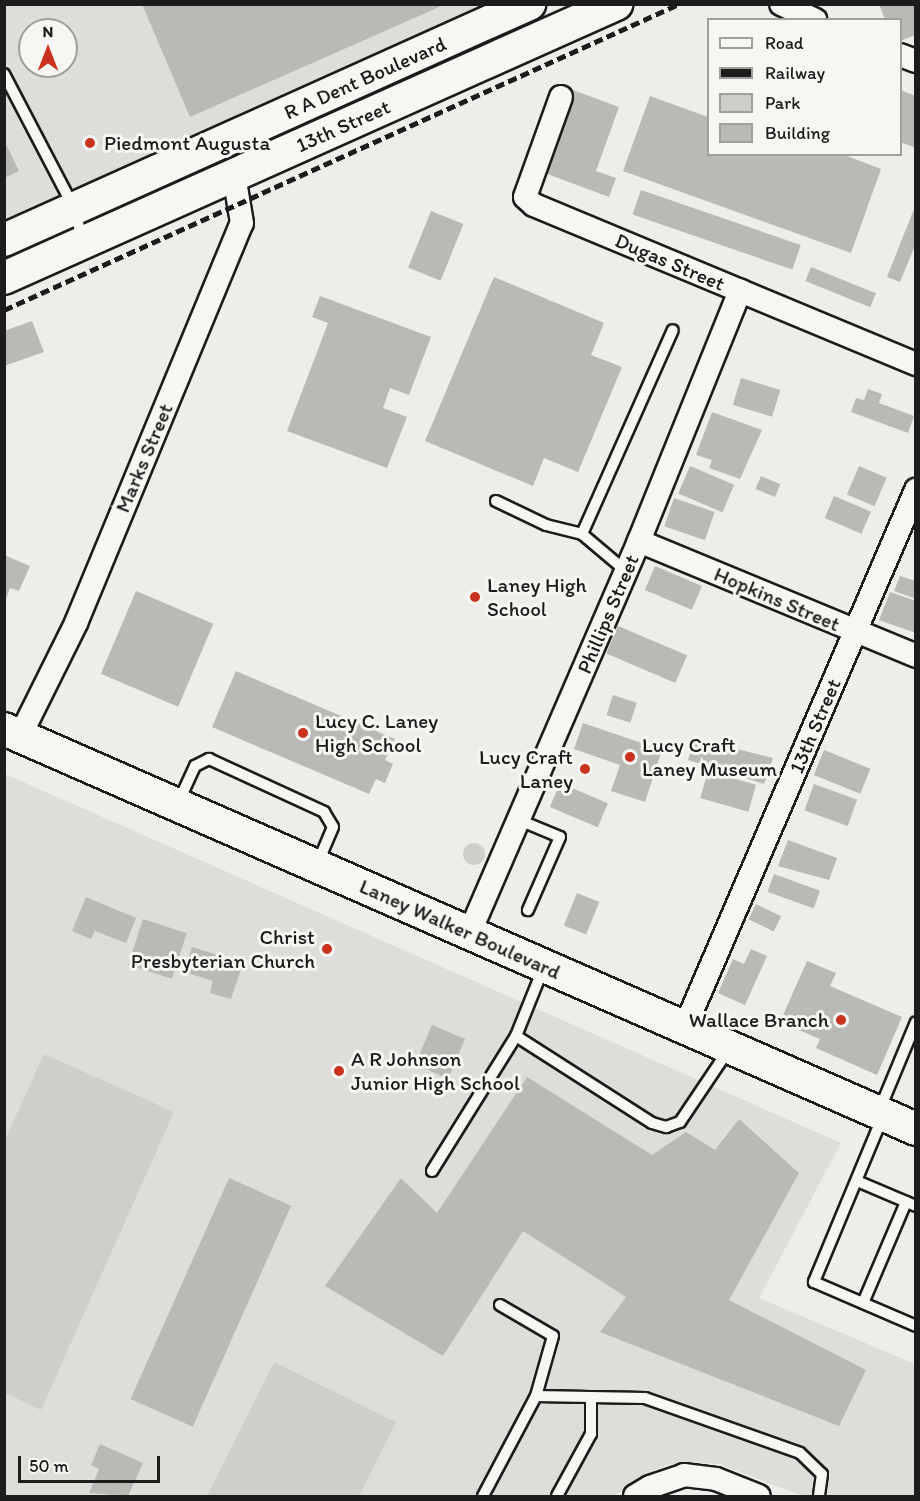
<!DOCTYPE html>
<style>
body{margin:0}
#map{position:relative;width:920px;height:1501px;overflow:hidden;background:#edede9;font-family:Itim,sans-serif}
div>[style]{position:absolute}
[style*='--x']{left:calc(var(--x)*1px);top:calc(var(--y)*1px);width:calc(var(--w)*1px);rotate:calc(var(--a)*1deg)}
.built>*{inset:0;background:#ddddda}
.green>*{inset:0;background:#cececb}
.round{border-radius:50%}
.building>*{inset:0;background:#b9b9b6;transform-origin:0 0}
.roads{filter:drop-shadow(2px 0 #1c1c1c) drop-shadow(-2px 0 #1c1c1c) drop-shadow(0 2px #1c1c1c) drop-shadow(0 -2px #1c1c1c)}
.lane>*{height:10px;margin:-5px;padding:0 5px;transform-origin:5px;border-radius:5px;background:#f6f6f2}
.street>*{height:22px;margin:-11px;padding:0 11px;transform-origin:11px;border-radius:11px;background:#f6f6f2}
.secondary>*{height:32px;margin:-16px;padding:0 16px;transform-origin:16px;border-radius:16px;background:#f6f6f2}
.rail>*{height:4.5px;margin-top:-2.25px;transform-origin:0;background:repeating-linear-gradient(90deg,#1c1c1c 0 9px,transparent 0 13.5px)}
.dots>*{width:16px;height:16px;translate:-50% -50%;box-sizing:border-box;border:3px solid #f6f6f2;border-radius:50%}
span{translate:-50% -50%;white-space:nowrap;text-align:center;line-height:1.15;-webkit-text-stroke:6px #f6f6f2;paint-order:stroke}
.street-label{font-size:21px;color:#1c1c1c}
.poi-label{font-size:21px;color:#1c1c1c}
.left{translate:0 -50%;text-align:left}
.right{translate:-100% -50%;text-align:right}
.frame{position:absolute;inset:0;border:6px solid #1c1c1c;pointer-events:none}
.legend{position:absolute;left:707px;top:18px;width:195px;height:138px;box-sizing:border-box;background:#f6f6f2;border:2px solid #9f9f9c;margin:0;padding:8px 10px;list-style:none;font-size:18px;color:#1c1c1c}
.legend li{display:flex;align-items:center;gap:12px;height:30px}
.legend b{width:30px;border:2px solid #9f9f9c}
.north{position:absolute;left:18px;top:18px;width:60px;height:60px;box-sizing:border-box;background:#f6f6f2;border:2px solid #9f9f9c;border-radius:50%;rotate:0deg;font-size:16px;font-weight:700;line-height:24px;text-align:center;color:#1c1c1c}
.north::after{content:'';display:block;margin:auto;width:21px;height:27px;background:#c8321e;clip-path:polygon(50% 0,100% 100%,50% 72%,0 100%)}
.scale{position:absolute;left:18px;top:1456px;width:142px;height:27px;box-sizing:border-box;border:3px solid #1c1c1c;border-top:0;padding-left:8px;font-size:18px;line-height:21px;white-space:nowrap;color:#1c1c1c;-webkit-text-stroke:4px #f6f6f2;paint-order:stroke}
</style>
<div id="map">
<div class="built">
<i style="clip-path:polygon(evenodd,5px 4px,484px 5px,5px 219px,5px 4px,30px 30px,66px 30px,66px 66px,30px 66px,30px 30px)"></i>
<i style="clip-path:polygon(5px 774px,841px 1143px,759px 1298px,915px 1364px,915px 1496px,803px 1496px,719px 1464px,692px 1462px,667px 1465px,643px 1475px,615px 1496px,5px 1496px)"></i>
</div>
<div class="green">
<i class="round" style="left:463px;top:843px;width:22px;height:22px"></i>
<i style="clip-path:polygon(44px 1054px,174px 1112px,41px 1410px,5px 1393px,4px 1142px)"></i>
<i style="clip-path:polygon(274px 1362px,396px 1422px,359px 1496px,207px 1496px)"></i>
</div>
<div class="building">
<i style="clip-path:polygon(142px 4px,446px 4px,190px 117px)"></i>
<i style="clip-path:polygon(879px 4px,916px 4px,916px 35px,900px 41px,900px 20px,885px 20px)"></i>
<i style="clip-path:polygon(573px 90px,619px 107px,596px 171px,616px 178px,609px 197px,542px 172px)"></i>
<i style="clip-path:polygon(900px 90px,916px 96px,916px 148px,900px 142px)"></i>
<i style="clip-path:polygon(650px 96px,708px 117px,708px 154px,842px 154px,881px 169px,851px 253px,623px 171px)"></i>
<i style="clip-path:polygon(4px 140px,19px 171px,4px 178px)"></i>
<i style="left:641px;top:190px;width:169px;height:26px;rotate:19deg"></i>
<i style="clip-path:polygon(916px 204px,916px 243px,900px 282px,887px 277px)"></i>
<i style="left:431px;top:211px;width:35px;height:61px;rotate:22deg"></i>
<i style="left:811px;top:267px;width:70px;height:15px;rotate:22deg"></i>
<i style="clip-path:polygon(494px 277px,604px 323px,591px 355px,622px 367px,578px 472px,544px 458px,533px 486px,425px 441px)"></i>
<i style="clip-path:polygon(320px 296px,431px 337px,409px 395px,390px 388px,383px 408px,407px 417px,387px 468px,287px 431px,328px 323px,312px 317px)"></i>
<i style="clip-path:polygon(32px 321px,44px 352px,4px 366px,4px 331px)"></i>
<i style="left:741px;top:378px;width:41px;height:28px;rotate:17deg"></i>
<i style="clip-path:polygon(868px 389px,882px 394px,879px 403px,914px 416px,908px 433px,851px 412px,856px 398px,864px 400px)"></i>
<i style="clip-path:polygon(712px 412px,762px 430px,740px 479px,709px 468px,712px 460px,696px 455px)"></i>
<i style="left:690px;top:466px;width:48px;height:30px;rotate:23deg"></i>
<i style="left:859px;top:466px;width:30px;height:31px;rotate:23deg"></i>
<i style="left:761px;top:476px;width:21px;height:14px;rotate:23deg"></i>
<i style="left:834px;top:496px;width:40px;height:24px;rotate:23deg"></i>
<i style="left:674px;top:498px;width:43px;height:30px;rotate:19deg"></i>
<i style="clip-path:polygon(4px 555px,30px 566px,19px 591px,10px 588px,5px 602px)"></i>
<i style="left:655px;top:566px;width:51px;height:26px;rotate:23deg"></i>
<i style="clip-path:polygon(900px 576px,916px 581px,916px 599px,894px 591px)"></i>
<i style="left:136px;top:591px;width:84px;height:90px;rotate:23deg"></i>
<i style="clip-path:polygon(890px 592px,916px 601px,916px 633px,879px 620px)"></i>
<i style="left:618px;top:626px;width:75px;height:30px;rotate:23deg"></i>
<i style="clip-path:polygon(236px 671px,395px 739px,385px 760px,393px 764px,385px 783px,376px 779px,369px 794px,212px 727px)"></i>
<i style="left:613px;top:695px;width:25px;height:21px;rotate:18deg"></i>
<i style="clip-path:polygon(583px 723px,662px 750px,645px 802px,611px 791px,620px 765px,574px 749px)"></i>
<i style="clip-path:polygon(694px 742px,712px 748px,713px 743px,773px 758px,764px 784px,688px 760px)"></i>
<i style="left:824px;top:750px;width:50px;height:27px;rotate:22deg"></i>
<i style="left:708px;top:771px;width:50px;height:28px;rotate:16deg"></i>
<i style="left:560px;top:783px;width:52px;height:26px;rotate:23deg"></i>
<i style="left:814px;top:784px;width:46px;height:28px;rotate:20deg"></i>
<i style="clip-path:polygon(788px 840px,837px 858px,829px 880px,778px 866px)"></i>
<i style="left:774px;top:874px;width:49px;height:19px;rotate:20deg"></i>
<i style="left:577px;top:893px;width:24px;height:35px;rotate:22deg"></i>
<i style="clip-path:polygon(86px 897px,136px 918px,126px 943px,95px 931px,91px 939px,72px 931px)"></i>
<i style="left:756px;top:904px;width:28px;height:17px;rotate:26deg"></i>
<i style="left:143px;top:919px;width:46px;height:48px;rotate:18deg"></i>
<i style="clip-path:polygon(192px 947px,243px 963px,231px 999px,210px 993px,213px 981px,184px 972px)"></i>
<i style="clip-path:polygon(751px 949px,767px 956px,745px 1005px,718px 993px,733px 959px,744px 964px)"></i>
<i style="clip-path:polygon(807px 961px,836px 973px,830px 986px,902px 1017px,877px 1075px,816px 1048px,820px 1039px,780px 1022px)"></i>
<i style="left:432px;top:1025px;width:36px;height:43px;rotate:23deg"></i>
<i style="clip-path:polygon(527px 1077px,652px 1155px,686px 1132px,715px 1150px,739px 1119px,799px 1173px,729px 1300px,866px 1370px,839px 1426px,600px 1332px,626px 1297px,523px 1231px,443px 1356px,325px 1286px,401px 1178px,437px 1213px)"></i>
<i style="left:229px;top:1178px;width:68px;height:242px;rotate:24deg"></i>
<i style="clip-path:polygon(100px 1444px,143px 1463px,128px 1496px,89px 1493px,99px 1469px,91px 1465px)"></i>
</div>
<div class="roads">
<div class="lane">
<i style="--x:4;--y:74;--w:151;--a:62.4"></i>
<i style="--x:74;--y:208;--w:34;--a:75"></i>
<i style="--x:496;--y:501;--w:55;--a:25.6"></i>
<i style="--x:546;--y:525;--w:37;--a:14"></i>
<i style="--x:582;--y:534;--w:57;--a:40.1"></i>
<i style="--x:582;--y:534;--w:223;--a:-66"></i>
<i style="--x:178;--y:803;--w:41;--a:-65.3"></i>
<i style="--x:195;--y:766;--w:16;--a:-27"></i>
<i style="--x:209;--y:759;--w:127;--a:24.7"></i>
<i style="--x:324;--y:812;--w:17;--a:59"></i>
<i style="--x:333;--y:827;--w:39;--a:113"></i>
<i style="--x:519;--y:820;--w:44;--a:22.5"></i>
<i style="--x:560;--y:837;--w:80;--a:113.7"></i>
<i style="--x:516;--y:1036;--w:161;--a:32.6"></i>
<i style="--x:652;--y:1123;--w:15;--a:16"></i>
<i style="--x:666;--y:1127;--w:15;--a:-20"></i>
<i style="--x:680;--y:1122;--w:88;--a:-56.1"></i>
<i style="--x:879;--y:1111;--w:96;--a:-67.4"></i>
<i style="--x:883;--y:1116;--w:180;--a:112.6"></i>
<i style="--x:814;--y:1282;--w:111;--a:23.3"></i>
<i style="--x:432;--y:1171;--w:159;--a:-58.1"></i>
<i style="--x:516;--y:1036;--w:72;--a:-68.1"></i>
<i style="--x:857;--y:1181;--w:64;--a:23"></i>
<i style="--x:863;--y:1303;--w:110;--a:-66.9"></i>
<i style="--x:500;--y:1305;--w:61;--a:30.3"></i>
<i style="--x:553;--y:1336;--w:62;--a:105.8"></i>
<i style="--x:483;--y:1496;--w:113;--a:-62.1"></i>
<i style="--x:536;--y:1396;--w:109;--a:1.1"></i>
<i style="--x:645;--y:1398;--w:164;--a:19.5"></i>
<i style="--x:800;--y:1453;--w:30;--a:44"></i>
<i style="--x:822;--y:1474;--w:22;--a:98"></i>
<i style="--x:557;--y:1496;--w:71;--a:-61.3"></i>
<i style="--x:591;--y:1434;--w:37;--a:-90"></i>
</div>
<div class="street">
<i style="--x:781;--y:4;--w:38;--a:25"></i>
<i style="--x:900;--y:55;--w:17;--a:21"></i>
<i style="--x:561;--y:97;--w:106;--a:109.8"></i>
<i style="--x:525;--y:197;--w:12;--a:42"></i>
<i style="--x:534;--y:205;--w:414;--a:22.6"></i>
<i style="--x:639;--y:541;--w:300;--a:22.5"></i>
<i style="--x:20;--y:736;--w:126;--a:-63.6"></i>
<i style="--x:76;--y:623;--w:433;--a:-67.5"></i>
<i style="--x:242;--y:223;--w:49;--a:-99.5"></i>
<i style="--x:469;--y:934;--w:428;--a:-66.6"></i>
<i style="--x:639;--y:541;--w:270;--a:-68"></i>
<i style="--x:685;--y:1027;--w:585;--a:-66.72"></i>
<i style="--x:635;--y:1496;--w:17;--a:-31"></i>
<i style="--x:650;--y:1487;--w:36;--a:-19"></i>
<i style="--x:684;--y:1475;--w:32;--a:7"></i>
<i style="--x:716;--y:1479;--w:46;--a:21.6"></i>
</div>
<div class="secondary">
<i style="--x:4;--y:240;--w:576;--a:-24.21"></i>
<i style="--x:4;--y:278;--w:671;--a:-24.12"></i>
<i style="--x:4;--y:729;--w:996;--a:23.68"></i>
</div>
</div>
<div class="rail">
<i style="--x:4;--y:310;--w:741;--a:-24.39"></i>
</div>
<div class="dots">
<i style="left:90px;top:143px;background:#c8321e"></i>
<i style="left:475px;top:597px;background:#c8321e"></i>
<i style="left:303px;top:733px;background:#c8321e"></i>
<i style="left:630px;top:757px;background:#c8321e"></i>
<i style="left:585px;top:769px;background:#c8321e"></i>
<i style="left:327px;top:949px;background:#c8321e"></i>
<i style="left:841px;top:1020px;background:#c8321e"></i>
<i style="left:339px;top:1071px;background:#c8321e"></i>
</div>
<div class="street-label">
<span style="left:365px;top:78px;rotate:-24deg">R A Dent Boulevard</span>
<span style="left:343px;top:126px;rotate:-24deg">13th Street</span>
<span style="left:670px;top:262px;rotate:23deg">Dugas Street</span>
<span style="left:144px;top:458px;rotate:-67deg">Marks Street</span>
<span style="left:777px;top:599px;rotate:23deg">Hopkins Street</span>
<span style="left:608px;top:614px;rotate:-67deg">Phillips Street</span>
<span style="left:815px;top:726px;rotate:-67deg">13th Street</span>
<span style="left:460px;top:929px;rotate:24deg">Laney Walker Boulevard</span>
</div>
<div class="poi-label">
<span class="left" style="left:104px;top:143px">Piedmont Augusta</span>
<span class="left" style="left:487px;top:597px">Laney High<br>School</span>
<span class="left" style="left:315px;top:733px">Lucy C. Laney<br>High School</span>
<span class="left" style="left:642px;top:757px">Lucy Craft<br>Laney Museum</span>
<span class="right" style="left:573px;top:769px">Lucy Craft<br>Laney</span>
<span class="right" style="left:315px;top:949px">Christ<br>Presbyterian Church</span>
<span class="right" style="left:829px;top:1020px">Wallace Branch</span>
<span class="left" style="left:351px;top:1071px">A R Johnson<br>Junior High School</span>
</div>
<div class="frame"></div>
<ul class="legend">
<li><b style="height:8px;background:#f6f6f2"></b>Road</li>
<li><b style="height:8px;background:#1c1c1c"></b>Railway</li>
<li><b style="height:16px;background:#cececb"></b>Park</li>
<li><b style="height:16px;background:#b9b9b6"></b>Building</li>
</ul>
<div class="north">N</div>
<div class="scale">50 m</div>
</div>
